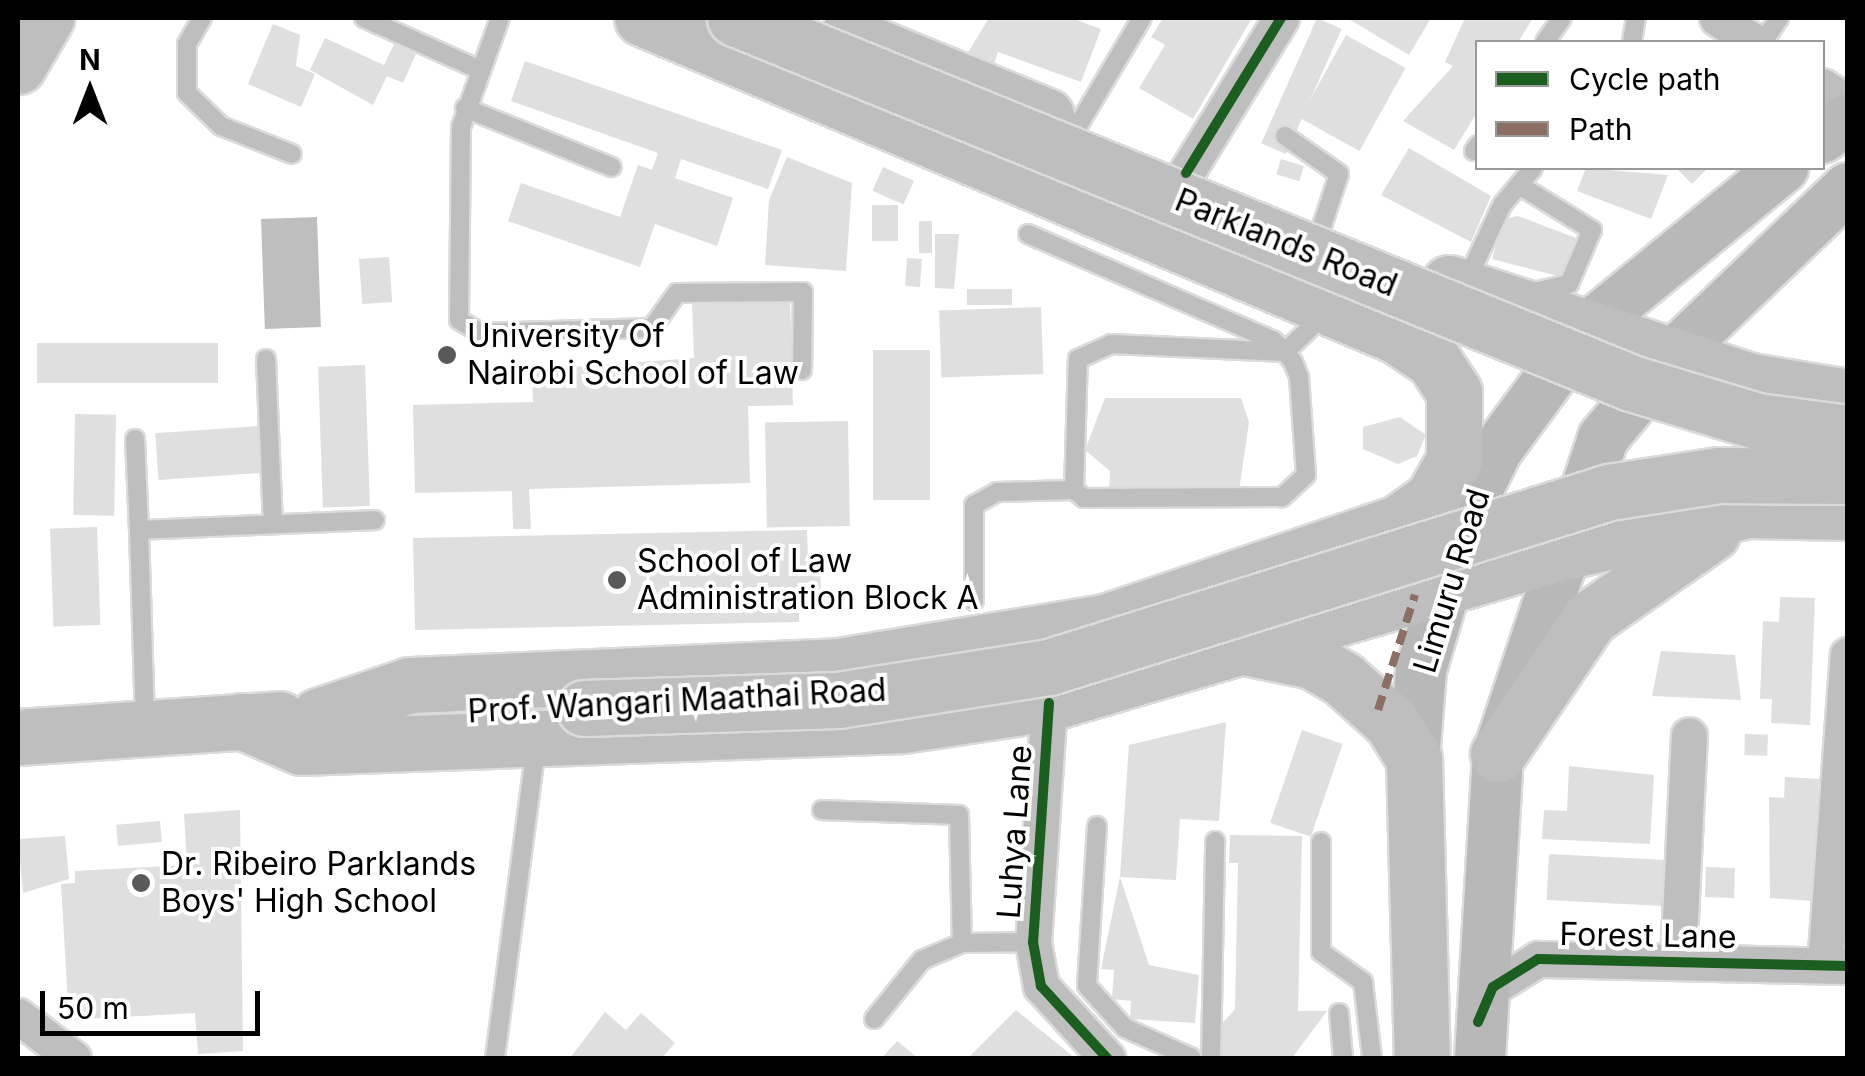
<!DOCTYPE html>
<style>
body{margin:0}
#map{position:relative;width:1865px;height:1076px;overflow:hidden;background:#fff;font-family:Inter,sans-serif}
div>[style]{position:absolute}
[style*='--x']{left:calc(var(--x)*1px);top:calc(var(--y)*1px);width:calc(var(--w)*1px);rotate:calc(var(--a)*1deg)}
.water>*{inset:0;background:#bebebe;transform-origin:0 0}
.building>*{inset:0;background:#dfdfdf;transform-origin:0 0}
.roads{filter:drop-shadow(2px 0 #dbdbdb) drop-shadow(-2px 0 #dbdbdb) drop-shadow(0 2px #dbdbdb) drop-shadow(0 -2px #dbdbdb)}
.lane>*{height:18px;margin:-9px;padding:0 9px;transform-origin:9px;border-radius:9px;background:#bebebe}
.street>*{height:35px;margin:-17.5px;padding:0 17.5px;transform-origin:17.5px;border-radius:17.5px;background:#bebebe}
.secondary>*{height:50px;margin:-25px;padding:0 25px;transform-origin:25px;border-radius:25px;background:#b8b8b8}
.primary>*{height:55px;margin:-27.5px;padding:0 27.5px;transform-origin:27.5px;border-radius:27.5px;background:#bebebe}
.bridges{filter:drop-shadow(2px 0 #dbdbdb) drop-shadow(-2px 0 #dbdbdb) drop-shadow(0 2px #dbdbdb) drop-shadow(0 -2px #dbdbdb)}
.primary-bridge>*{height:55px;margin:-27.5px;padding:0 27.5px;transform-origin:27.5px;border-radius:27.5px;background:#bebebe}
.quiet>*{height:8px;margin-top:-4px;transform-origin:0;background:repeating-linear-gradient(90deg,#8d6e63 0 15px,transparent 0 23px)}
.cycleway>*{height:10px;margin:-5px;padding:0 5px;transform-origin:5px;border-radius:5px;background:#1b5e20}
.dots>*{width:28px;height:28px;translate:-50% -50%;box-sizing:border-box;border:5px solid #fff;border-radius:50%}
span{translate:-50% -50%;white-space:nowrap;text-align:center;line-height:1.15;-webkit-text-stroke:8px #fff;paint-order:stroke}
.street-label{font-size:32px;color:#000}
.poi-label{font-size:32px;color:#000}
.left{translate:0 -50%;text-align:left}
.frame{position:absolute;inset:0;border:20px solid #000;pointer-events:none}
.legend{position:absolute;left:1475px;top:40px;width:350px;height:130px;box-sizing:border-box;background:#fff;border:2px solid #999;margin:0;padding:12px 18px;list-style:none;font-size:30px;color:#000}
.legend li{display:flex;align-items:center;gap:20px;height:50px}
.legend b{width:50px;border:2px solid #999}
.north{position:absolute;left:40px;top:40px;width:100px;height:100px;-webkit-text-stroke:8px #fff;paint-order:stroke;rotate:0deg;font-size:28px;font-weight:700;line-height:40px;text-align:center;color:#000}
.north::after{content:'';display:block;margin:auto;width:35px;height:45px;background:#000;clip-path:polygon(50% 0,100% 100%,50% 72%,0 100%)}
.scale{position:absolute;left:40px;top:991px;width:220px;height:45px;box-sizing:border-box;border:5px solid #000;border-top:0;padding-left:12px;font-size:30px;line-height:35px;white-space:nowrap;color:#000;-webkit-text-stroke:8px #fff;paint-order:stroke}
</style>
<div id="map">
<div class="water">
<i style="left:317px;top:217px;width:110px;height:56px;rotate:88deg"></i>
</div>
<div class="building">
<i style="clip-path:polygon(989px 18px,1071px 18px,1101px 29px,1081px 82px,998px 52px,994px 63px,967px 54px)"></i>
<i style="clip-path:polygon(1163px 18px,1252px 18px,1193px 119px,1139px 88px,1165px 45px,1151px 37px)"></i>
<i style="left:1317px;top:18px;width:27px;height:137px;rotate:24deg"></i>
<i style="clip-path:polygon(1347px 18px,1431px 18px,1409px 55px)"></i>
<i style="clip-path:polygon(1465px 18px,1533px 18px,1518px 42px,1478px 42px,1478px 111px,1454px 150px,1403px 121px,1453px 66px,1445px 62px)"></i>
<i style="clip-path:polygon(273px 24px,300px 35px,296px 66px,315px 74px,301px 107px,248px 84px)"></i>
<i style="left:1346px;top:35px;width:68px;height:95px;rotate:29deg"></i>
<i style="clip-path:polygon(325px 38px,384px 65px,394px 44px,416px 54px,403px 83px,387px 76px,373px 105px,310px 70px)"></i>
<i style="clip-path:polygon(525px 61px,782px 150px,768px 189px,681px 159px,675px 178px,733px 198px,717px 246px,655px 224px,640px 267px,508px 221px,521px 183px,620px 217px,638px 165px,652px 170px,658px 153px,511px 101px)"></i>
<i style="clip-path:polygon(1409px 148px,1491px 196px,1471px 242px,1381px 195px)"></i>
<i style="clip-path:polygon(787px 157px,852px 183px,846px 271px,765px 265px,769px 200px)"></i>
<i style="left:1281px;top:159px;width:24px;height:16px;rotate:17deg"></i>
<i style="left:883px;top:167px;width:34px;height:26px;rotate:24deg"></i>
<i style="clip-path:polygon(1586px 168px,1668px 175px,1651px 219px,1577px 191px)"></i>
<i style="clip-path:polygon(1676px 168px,1708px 168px,1692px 184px)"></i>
<i style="left:872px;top:205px;width:26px;height:36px"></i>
<i style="clip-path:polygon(1518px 216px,1576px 238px,1566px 278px,1492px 259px,1503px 219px)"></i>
<i style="left:919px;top:221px;width:13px;height:32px"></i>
<i style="clip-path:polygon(935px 234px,959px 234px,954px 289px,935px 288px)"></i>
<i style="left:389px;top:257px;width:45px;height:30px;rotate:86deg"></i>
<i style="left:907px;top:258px;width:15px;height:28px;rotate:4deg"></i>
<i style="left:1012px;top:289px;width:16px;height:45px;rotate:90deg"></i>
<i style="clip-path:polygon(790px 298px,793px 405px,748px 406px,750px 483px,529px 489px,531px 529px,513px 529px,512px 491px,415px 493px,413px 405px,533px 402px,532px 370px,694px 358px,692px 301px)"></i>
<i style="left:1041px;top:307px;width:67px;height:102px;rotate:88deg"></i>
<i style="left:37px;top:343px;width:181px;height:40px"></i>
<i style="left:930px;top:350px;width:150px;height:57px;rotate:90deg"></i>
<i style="left:365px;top:365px;width:141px;height:47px;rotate:88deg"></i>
<i style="clip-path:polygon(1105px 398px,1241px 398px,1249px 422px,1239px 491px,1109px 494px,1110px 471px,1085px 450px)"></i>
<i style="left:75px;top:414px;width:41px;height:101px;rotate:1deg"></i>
<i style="clip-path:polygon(1400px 417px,1426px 435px,1417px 456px,1398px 464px,1363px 449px,1363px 427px)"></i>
<i style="left:848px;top:421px;width:105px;height:83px;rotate:89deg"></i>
<i style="left:258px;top:426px;width:47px;height:103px;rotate:86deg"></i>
<i style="left:97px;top:527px;width:98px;height:47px;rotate:88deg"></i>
<i style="clip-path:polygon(807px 530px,808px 558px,820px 558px,821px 601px,799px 601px,799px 622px,415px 630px,413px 538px)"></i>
<i style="clip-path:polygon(1780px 597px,1815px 598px,1810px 725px,1771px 723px,1772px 699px,1760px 699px,1763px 621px,1779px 622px)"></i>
<i style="clip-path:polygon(1661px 651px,1735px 655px,1741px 700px,1652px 696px)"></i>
<i style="clip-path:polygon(1226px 722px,1219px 821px,1180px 819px,1176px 880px,1120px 877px,1129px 745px)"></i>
<i style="left:1302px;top:730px;width:43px;height:98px;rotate:19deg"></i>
<i style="left:1745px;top:734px;width:23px;height:21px;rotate:2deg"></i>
<i style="clip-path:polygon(1569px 766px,1654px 775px,1650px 844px,1542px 839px,1544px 810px,1567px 811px)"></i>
<i style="clip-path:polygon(1785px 777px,1819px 779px,1812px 901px,1770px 898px,1769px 797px,1784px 798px)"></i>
<i style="clip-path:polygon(240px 810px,243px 1051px,198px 1054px,195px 1013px,69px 1020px,61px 884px,75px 883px,75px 871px,187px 865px,184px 814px)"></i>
<i style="left:160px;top:821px;width:21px;height:44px;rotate:85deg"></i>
<i style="clip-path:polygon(1230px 835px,1302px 836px,1298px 1011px,1327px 1011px,1292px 1058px,1222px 1058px,1218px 1028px,1235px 1009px,1238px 863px,1229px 863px)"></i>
<i style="clip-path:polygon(65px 836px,69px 879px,23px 893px,18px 839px)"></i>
<i style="left:1549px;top:854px;width:131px;height:46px;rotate:3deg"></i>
<i style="left:1706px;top:867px;width:29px;height:30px;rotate:2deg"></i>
<i style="clip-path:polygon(1120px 877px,1149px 965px,1199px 975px,1195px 1023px,1130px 1019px,1131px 1001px,1112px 999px,1114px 970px,1101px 969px)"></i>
<i style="clip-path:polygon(1016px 1010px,1075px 1058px,968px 1058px)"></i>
<i style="clip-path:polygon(605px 1012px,626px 1030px,641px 1013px,675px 1043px,662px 1058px,570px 1058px)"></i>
<i style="clip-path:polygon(897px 1041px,918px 1058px,882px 1058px)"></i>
</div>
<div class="roads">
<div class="lane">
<i style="--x:202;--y:18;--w:30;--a:120"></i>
<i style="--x:187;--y:44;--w:49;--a:90"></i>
<i style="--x:187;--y:93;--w:47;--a:44.1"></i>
<i style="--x:221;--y:126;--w:76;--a:21.5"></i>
<i style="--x:364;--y:18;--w:127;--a:24.1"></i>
<i style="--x:500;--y:18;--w:116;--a:109.7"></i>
<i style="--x:461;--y:127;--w:193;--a:90.6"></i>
<i style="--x:459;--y:320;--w:26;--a:31"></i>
<i style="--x:481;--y:333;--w:171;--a:-1.7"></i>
<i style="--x:652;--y:328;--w:43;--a:-54.5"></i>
<i style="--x:677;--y:293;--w:126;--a:-0.5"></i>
<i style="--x:803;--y:292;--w:78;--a:90.7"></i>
<i style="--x:1545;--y:42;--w:29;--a:-55"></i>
<i style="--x:1632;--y:42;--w:24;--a:-81"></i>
<i style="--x:1763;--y:42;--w:29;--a:-56"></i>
<i style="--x:465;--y:108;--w:158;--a:21.9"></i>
<i style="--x:1076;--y:129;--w:129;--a:-59.3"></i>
<i style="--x:1285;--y:136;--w:66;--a:35.1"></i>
<i style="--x:1339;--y:174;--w:61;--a:108.1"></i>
<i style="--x:1474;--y:151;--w:7;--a:-56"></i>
<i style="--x:1519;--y:185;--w:86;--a:31.7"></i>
<i style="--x:1592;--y:230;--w:59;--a:113.1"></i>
<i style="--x:1569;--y:284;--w:37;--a:167"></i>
<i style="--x:1028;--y:234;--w:268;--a:23.5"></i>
<i style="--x:1274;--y:341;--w:16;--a:45"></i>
<i style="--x:1285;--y:352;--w:13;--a:51"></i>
<i style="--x:1293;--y:362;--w:16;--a:68"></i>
<i style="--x:1299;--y:377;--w:98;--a:85.9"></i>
<i style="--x:1306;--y:475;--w:33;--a:137"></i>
<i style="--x:1282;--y:497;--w:198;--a:179.7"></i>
<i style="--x:1084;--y:498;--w:13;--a:-141"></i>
<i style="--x:1074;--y:490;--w:131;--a:-88.3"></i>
<i style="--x:1078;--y:359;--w:36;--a:-24"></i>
<i style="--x:1111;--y:344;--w:174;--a:2.6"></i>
<i style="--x:1285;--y:352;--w:57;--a:-43.6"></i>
<i style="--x:1465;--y:284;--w:87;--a:-64.9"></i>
<i style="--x:1502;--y:205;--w:48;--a:-50"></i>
<i style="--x:266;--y:359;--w:165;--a:87.6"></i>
<i style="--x:135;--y:439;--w:91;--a:87.5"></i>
<i style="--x:974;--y:601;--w:96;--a:-90"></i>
<i style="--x:974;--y:505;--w:26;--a:-29"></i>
<i style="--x:997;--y:492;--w:77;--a:-1.5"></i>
<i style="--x:145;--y:721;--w:191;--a:-91.8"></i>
<i style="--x:139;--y:530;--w:236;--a:-2.4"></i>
<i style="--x:822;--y:810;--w:137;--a:2.1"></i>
<i style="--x:959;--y:815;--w:128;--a:88.7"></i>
<i style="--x:1097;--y:826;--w:160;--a:93.6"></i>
<i style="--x:1087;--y:986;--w:57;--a:47.9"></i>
<i style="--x:1125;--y:1028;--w:73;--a:24.1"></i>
<i style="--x:1321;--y:842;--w:110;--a:90"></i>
<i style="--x:1321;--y:952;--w:52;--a:35.5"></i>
<i style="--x:1363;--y:982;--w:77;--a:83.2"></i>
<i style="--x:1339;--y:1013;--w:45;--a:84.9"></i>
<i style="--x:874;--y:1019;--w:76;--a:-50.9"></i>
<i style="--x:922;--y:960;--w:43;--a:-23"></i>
<i style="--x:962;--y:943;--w:71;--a:-0.8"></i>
<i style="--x:495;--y:1058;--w:314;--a:-82.5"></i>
<i style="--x:1211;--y:1058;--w:217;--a:-88.9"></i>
</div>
<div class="street">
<i style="--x:1717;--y:18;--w:45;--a:32.3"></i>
<i style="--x:1822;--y:86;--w:31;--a:33"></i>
<i style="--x:1186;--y:173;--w:182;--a:-58.5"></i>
<i style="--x:1049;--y:703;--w:240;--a:93.8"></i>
<i style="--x:1033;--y:942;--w:45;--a:79.7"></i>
<i style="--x:1041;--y:986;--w:98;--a:47.5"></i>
<i style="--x:1678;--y:959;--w:224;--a:-87.2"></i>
<i style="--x:1825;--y:965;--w:311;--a:-85.8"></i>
<i style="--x:1482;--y:1012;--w:27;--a:-66"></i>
<i style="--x:1493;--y:987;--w:53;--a:-31.9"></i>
<i style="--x:1538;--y:959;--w:310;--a:1.3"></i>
<i style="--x:18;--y:1016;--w:69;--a:37.4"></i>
</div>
<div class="secondary">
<i style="--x:1822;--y:138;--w:32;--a:-36"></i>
<i style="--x:1414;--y:759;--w:89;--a:-85.5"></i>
<i style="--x:1421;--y:670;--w:172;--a:-73.5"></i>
<i style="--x:1470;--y:505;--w:61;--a:-63.9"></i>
<i style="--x:1497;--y:450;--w:149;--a:-53.7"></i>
<i style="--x:1585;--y:330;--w:256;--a:-39.3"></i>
<i style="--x:1480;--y:1058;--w:305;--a:-86.6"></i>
<i style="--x:1498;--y:754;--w:333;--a:-71.6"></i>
<i style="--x:1603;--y:438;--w:104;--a:-50.1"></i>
<i style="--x:1670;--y:358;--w:246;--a:-43.7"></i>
</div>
<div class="primary">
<i style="--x:848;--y:35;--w:214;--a:22.2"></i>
<i style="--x:18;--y:66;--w:56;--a:-59.7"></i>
<i style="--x:1449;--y:283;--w:317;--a:18"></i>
<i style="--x:1750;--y:381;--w:99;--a:9.3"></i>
<i style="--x:1245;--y:647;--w:68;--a:11.8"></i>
<i style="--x:1312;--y:661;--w:36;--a:30"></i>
<i style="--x:1343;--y:679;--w:64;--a:41.9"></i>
<i style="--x:1391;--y:722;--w:44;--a:58.1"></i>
<i style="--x:1414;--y:759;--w:299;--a:88.5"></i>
<i style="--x:318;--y:716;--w:97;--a:-18.6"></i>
<i style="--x:410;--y:685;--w:429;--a:-2.5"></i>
<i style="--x:839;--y:666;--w:270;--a:-9.4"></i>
<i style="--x:1105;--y:622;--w:309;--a:-18.7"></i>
<i style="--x:1398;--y:523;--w:42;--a:-35.2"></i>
<i style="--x:1432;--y:499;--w:45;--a:-60.6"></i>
<i style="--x:1454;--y:460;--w:68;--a:-90"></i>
<i style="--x:1454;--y:392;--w:38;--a:-123"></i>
<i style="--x:1433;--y:360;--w:43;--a:-146.3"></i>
<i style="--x:1397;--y:336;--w:819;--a:-157.16"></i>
<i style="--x:241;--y:721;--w:65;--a:23.4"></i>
<i style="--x:301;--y:747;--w:602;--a:-2.09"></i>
<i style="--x:903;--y:725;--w:148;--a:-8.6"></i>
<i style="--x:1049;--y:703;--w:532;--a:-16.39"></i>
<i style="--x:1559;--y:553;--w:194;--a:-12.8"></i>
<i style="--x:1748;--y:510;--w:100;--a:1.1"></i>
<i style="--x:18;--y:737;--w:262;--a:-3.9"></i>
<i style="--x:1498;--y:754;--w:164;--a:-55.9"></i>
<i style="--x:1590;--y:618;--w:149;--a:-34.9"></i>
</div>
</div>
<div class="bridges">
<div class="primary-bridge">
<i style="--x:735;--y:18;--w:967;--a:22.16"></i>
<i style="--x:1631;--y:383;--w:132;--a:16.8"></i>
<i style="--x:1757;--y:421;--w:92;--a:7.5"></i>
<i style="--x:584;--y:708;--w:254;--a:-1.8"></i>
<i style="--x:838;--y:700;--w:214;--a:-8.9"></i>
<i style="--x:1049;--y:667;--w:587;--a:-17.35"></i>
<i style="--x:1609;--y:492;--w:111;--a:-8.8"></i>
<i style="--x:1719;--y:475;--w:129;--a:0.4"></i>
</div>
</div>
<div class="quiet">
<i style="--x:1378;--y:710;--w:121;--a:-72.2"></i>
</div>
<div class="cycleway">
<i style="--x:1186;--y:173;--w:182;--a:-58.5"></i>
<i style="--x:1049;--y:703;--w:240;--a:93.8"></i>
<i style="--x:1033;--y:942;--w:45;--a:79.7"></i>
<i style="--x:1041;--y:986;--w:98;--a:47.5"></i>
<i style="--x:1478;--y:1022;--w:38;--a:-67"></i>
<i style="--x:1493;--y:987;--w:53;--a:-31.9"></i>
<i style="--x:1538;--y:959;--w:310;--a:1.3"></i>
</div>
<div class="dots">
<i style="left:447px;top:355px;background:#595959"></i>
<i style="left:617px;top:580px;background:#595959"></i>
<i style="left:141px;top:883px;background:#595959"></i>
</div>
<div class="street-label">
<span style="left:1286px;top:243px;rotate:22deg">Parklands Road</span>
<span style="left:1452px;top:581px;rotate:-73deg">Limuru Road</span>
<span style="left:677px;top:701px;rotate:-3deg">Prof. Wangari Maathai Road</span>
<span style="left:1015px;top:832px;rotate:-86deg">Luhya Lane</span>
<span style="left:1648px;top:936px;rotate:1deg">Forest Lane</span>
</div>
<div class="poi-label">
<span class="left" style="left:467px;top:355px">University Of<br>Nairobi School of Law</span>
<span class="left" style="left:637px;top:580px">School of Law<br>Administration Block A</span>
<span class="left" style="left:161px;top:883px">Dr. Ribeiro Parklands<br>Boys' High School</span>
</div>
<div class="frame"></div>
<ul class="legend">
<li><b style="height:12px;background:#1b5e20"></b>Cycle path</li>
<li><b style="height:12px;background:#8d6e63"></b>Path</li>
</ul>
<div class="north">N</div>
<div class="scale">50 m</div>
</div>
